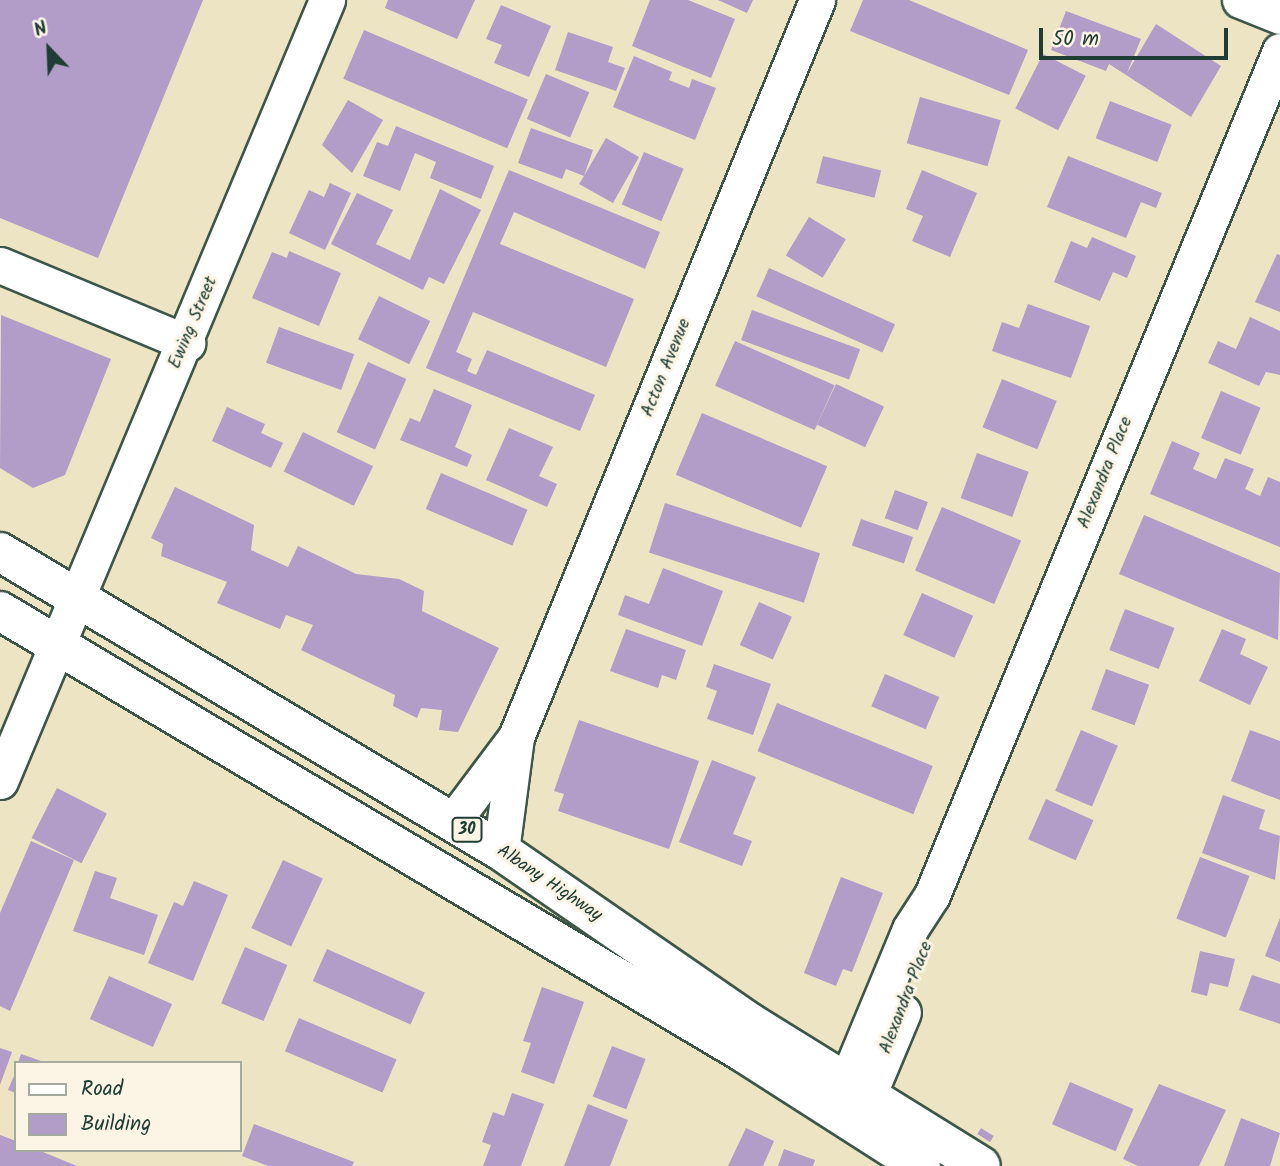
<!DOCTYPE html>
<style>
body{margin:0}
#map{position:relative;width:1280px;height:1166px;overflow:hidden;background:#ece4c3;font-family:Kalam,sans-serif}
div>[style]{position:absolute}
[style*='--x']{left:calc(var(--x)*1px);top:calc(var(--y)*1px);width:calc(var(--w)*1px);rotate:calc(var(--a)*1deg)}
.building>*{inset:0;background:#b29cc8;transform-origin:0 0}
.roads{filter:drop-shadow(2px 0 #3e5649) drop-shadow(-2px 0 #3e5649) drop-shadow(0 2px #3e5649) drop-shadow(0 -2px #3e5649)}
.minor>*{height:35px;margin:-17.5px;padding:0 17.5px;transform-origin:17.5px;border-radius:17.5px;background:#fff}
.highway>*{height:38px;margin:-19px;padding:0 19px;transform-origin:19px;border-radius:19px;background:#fff}
span{translate:-50% -50%;white-space:nowrap;text-align:center;line-height:1.15;-webkit-text-stroke:6px #fcf5e5;paint-order:stroke}
.shield-label span{padding:2px 5px;background:#fcf5e5;border:2px solid;border-radius:5px;-webkit-text-stroke-width:0}
.shield-label{font-size:16px;color:#1f3d34;font-weight:700}
.street-label{font-size:18px;color:#1f3d34}
.legend{position:absolute;left:14px;top:1061px;width:228px;height:91px;box-sizing:border-box;background:#fcf5e5;border:2px solid #a4ab9e;margin:0;padding:9px 12px;list-style:none;font-size:21px;color:#1f3d34}
.legend li{display:flex;align-items:center;gap:14px;height:35px}
.legend b{width:35px;border:2px solid #a4ab9e}
.north{position:absolute;left:14px;top:14px;width:70px;height:70px;-webkit-text-stroke:5px #fcf5e5;paint-order:stroke;rotate:337deg;font-size:19px;font-weight:700;line-height:28px;text-align:center;color:#1f3d34}
.north::after{content:'';display:block;margin:auto;width:24px;height:32px;background:#1f3d34;clip-path:polygon(50% 0,100% 100%,50% 72%,0 100%)}
.scale{position:absolute;left:1039px;top:28px;width:189px;height:32px;box-sizing:border-box;border:4px solid #1f3d34;border-top:0;padding-left:9px;font-size:21px;line-height:24px;white-space:nowrap;color:#1f3d34;-webkit-text-stroke:5px #fcf5e5;paint-order:stroke}
</style>
<div id="map">
<div class="building">
<i style="clip-path:polygon(0 0,203px 0,98px 258px,0 218px)"></i>
<i style="clip-path:polygon(388px 0,475px 0,457px 39px,385px 8px)"></i>
<i style="clip-path:polygon(650px 0,688px 0,735px 19px,711px 78px,632px 46px)"></i>
<i style="clip-path:polygon(718px 0,753px 0,747px 13px)"></i>
<i style="clip-path:polygon(863px 0,909px 0,1028px 50px,1009px 95px,850px 31px)"></i>
<i style="clip-path:polygon(501px 5px,551px 26px,529px 77px,494px 63px,502px 45px,486px 39px)"></i>
<i style="clip-path:polygon(1066px 11px,1141px 39px,1127px 73px,1156px 24px,1221px 66px,1191px 117px,1109px 64px,1106px 71px,1051px 50px)"></i>
<i style="left:364px;top:30px;width:178px;height:53px;rotate:23deg"></i>
<i style="clip-path:polygon(568px 32px,613px 47px,608px 62px,625px 68px,616px 91px,555px 70px)"></i>
<i style="left:1043px;top:54px;width:48px;height:61px;rotate:27deg"></i>
<i style="clip-path:polygon(634px 56px,672px 72px,669px 80px,689px 88px,692px 79px,716px 88px,695px 140px,613px 107px)"></i>
<i style="left:546px;top:74px;width:47px;height:49px;rotate:23deg"></i>
<i style="left:920px;top:97px;width:84px;height:48px;rotate:16deg"></i>
<i style="clip-path:polygon(348px 100px,383px 120px,352px 173px,322px 145px)"></i>
<i style="left:1110px;top:101px;width:66px;height:40px;rotate:21deg"></i>
<i style="clip-path:polygon(396px 126px,494px 166px,481px 199px,430px 178px,436px 162px,415px 153px,400px 191px,363px 176px,377px 142px,388px 146px)"></i>
<i style="clip-path:polygon(531px 128px,593px 150px,584px 176px,606px 138px,639px 157px,613px 203px,579px 184px,584px 176px,566px 169px,562px 179px,518px 163px)"></i>
<i style="left:644px;top:152px;width:43px;height:57px;rotate:23deg"></i>
<i style="left:823px;top:156px;width:60px;height:28px;rotate:14deg"></i>
<i style="clip-path:polygon(1068px 156px,1162px 193px,1156px 208px,1141px 202px,1126px 238px,1047px 207px)"></i>
<i style="clip-path:polygon(509px 170px,660px 232px,645px 269px,514px 212px,500px 244px,634px 299px,606px 367px,473px 312px,456px 352px,472px 359px,467px 371px,476px 375px,487px 350px,595px 395px,580px 431px,426px 368px)"></i>
<i style="clip-path:polygon(922px 170px,977px 193px,950px 257px,912px 241px,923px 216px,906px 209px)"></i>
<i style="clip-path:polygon(330px 183px,351px 193px,325px 250px,289px 233px,309px 190px,324px 197px)"></i>
<i style="clip-path:polygon(440px 189px,481px 210px,444px 284px,429px 277px,423px 290px,331px 244px,357px 193px,393px 210px,376px 244px,410px 260px)"></i>
<i style="left:809px;top:217px;width:43px;height:45px;rotate:31deg"></i>
<i style="clip-path:polygon(1092px 237px,1136px 256px,1127px 278px,1113px 272px,1100px 301px,1054px 282px,1071px 241px,1087px 248px)"></i>
<i style="clip-path:polygon(289px 251px,341px 273px,319px 326px,252px 298px,272px 252px,287px 258px)"></i>
<i style="clip-path:polygon(1277px 254px,1280px 255px,1280px 312px,1255px 302px)"></i>
<i style="left:769px;top:268px;width:138px;height:31px;rotate:24deg"></i>
<i style="left:379px;top:296px;width:57px;height:48px;rotate:26deg"></i>
<i style="clip-path:polygon(1028px 304px,1090px 326px,1071px 378px,992px 351px,1002px 322px,1019px 328px)"></i>
<i style="left:752px;top:310px;width:115px;height:32px;rotate:20deg"></i>
<i style="clip-path:polygon(1px 315px,111px 359px,65px 475px,33px 488px,0 468px)"></i>
<i style="clip-path:polygon(1250px 317px,1280px 331px,1280px 375px,1266px 372px,1259px 386px,1208px 363px,1218px 341px,1236px 349px)"></i>
<i style="left:279px;top:327px;width:80px;height:38px;rotate:20deg"></i>
<i style="left:735px;top:341px;width:109px;height:49px;rotate:24deg"></i>
<i style="left:368px;top:362px;width:42px;height:77px;rotate:24deg"></i>
<i style="left:1002px;top:379px;width:59px;height:52px;rotate:22deg"></i>
<i style="left:836px;top:384px;width:53px;height:45px;rotate:25deg"></i>
<i style="clip-path:polygon(434px 389px,472px 405px,455px 447px,472px 455px,467px 467px,400px 440px,410px 418px,420px 422px)"></i>
<i style="left:1221px;top:391px;width:43px;height:51px;rotate:23deg"></i>
<i style="clip-path:polygon(227px 407px,265px 424px,261px 433px,283px 443px,271px 468px,212px 441px)"></i>
<i style="left:702px;top:413px;width:136px;height:67px;rotate:23deg"></i>
<i style="clip-path:polygon(509px 428px,553px 447px,539px 476px,557px 484px,547px 507px,486px 480px)"></i>
<i style="left:303px;top:432px;width:78px;height:44px;rotate:26deg"></i>
<i style="clip-path:polygon(1172px 441px,1200px 453px,1193px 469px,1216px 479px,1225px 458px,1254px 469px,1245px 489px,1260px 496px,1268px 477px,1280px 482px,1280px 547px,1150px 494px)"></i>
<i style="left:977px;top:453px;width:55px;height:48px;rotate:20deg"></i>
<i style="left:441px;top:473px;width:94px;height:39px;rotate:23deg"></i>
<i style="clip-path:polygon(175px 487px,254px 525px,251px 550px,288px 567px,298px 546px,356px 574px,399px 579px,424px 591px,422px 611px,499px 648px,458px 732px,439px 730px,442px 710px,421px 708px,417px 718px,393px 706px,395px 695px,301px 650px,313px 625px,286px 615px,280px 629px,217px 603px,227px 582px,161px 556px,163px 544px,151px 538px)"></i>
<i style="left:895px;top:490px;width:35px;height:30px;rotate:20deg"></i>
<i style="left:665px;top:503px;width:163px;height:52px;rotate:18deg"></i>
<i style="left:942px;top:507px;width:86px;height:69px;rotate:23deg"></i>
<i style="clip-path:polygon(1144px 515px,1280px 573px,1278px 640px,1119px 574px)"></i>
<i style="left:861px;top:519px;width:55px;height:28px;rotate:19deg"></i>
<i style="clip-path:polygon(663px 568px,723px 591px,702px 646px,618px 615px,625px 595px,649px 604px)"></i>
<i style="left:922px;top:593px;width:56px;height:46px;rotate:24deg"></i>
<i style="left:759px;top:602px;width:36px;height:47px;rotate:24deg"></i>
<i style="left:1125px;top:609px;width:53px;height:44px;rotate:21deg"></i>
<i style="clip-path:polygon(626px 629px,686px 650px,676px 680px,662px 675px,658px 688px,610px 671px)"></i>
<i style="clip-path:polygon(1222px 629px,1246px 639px,1240px 654px,1268px 667px,1250px 705px,1199px 681px)"></i>
<i style="clip-path:polygon(714px 664px,771px 684px,753px 735px,707px 719px,717px 691px,706px 687px)"></i>
<i style="left:1106px;top:669px;width:46px;height:43px;rotate:20deg"></i>
<i style="left:885px;top:674px;width:59px;height:35px;rotate:23deg"></i>
<i style="left:777px;top:703px;width:168px;height:52px;rotate:22deg"></i>
<i style="clip-path:polygon(579px 720px,699px 761px,669px 849px,558px 811px,564px 794px,554px 791px)"></i>
<i style="left:1081px;top:730px;width:40px;height:66px;rotate:23deg"></i>
<i style="clip-path:polygon(1250px 730px,1280px 741px,1280px 800px,1231px 781px)"></i>
<i style="clip-path:polygon(712px 760px,756px 777px,733px 834px,752px 841px,742px 866px,679px 842px)"></i>
<i style="left:57px;top:788px;width:56px;height:56px;rotate:27deg"></i>
<i style="clip-path:polygon(1223px 795px,1265px 810px,1259px 829px,1280px 836px,1275px 880px,1202px 853px)"></i>
<i style="left:1046px;top:799px;width:52px;height:44px;rotate:24deg"></i>
<i style="clip-path:polygon(31px 841px,74px 860px,10px 1011px,0 1006px,0 913px)"></i>
<i style="left:1200px;top:857px;width:53px;height:66px;rotate:21deg"></i>
<i style="left:283px;top:860px;width:44px;height:75px;rotate:25deg"></i>
<i style="clip-path:polygon(95px 871px,117px 878px,110px 898px,158px 915px,144px 955px,73px 931px)"></i>
<i style="clip-path:polygon(841px 877px,883px 893px,852px 972px,843px 969px,836px 986px,804px 973px)"></i>
<i style="clip-path:polygon(194px 881px,228px 895px,193px 981px,148px 963px,174px 902px,183px 906px)"></i>
<i style="clip-path:polygon(1280px 918px,1280px 962px,1265px 956px)"></i>
<i style="left:245px;top:947px;width:46px;height:61px;rotate:23deg"></i>
<i style="left:327px;top:949px;width:107px;height:35px;rotate:24deg"></i>
<i style="clip-path:polygon(1200px 951px,1235px 959px,1228px 987px,1210px 983px,1207px 996px,1191px 992px)"></i>
<i style="clip-path:polygon(1252px 975px,1280px 984px,1280px 1024px,1239px 1010px)"></i>
<i style="left:109px;top:976px;width:69px;height:47px;rotate:24deg"></i>
<i style="clip-path:polygon(542px 987px,584px 1002px,554px 1084px,521px 1072px,531px 1043px,523px 1041px)"></i>
<i style="left:299px;top:1018px;width:106px;height:36px;rotate:23deg"></i>
<i style="left:612px;top:1046px;width:36px;height:54px;rotate:21deg"></i>
<i style="clip-path:polygon(0 1048px,12px 1052px,0 1085px)"></i>
<i style="clip-path:polygon(21px 1054px,44px 1062px,44px 1063px,18px 1063px)"></i>
<i style="clip-path:polygon(16px 1071px,16px 1093px,8px 1090px)"></i>
<i style="left:1070px;top:1082px;width:69px;height:46px;rotate:23deg"></i>
<i style="clip-path:polygon(1159px 1084px,1226px 1110px,1199px 1166px,1138px 1166px,1123px 1159px)"></i>
<i style="clip-path:polygon(512px 1093px,544px 1104px,521px 1166px,483px 1166px,491px 1145px,482px 1142px,493px 1112px,504px 1116px)"></i>
<i style="clip-path:polygon(588px 1104px,628px 1120px,610px 1166px,564px 1166px)"></i>
<i style="clip-path:polygon(1241px 1118px,1280px 1133px,1270px 1166px,1224px 1166px)"></i>
<i style="clip-path:polygon(254px 1124px,354px 1162px,352px 1166px,268px 1166px,242px 1156px)"></i>
<i style="clip-path:polygon(746px 1128px,774px 1141px,763px 1166px,728px 1166px)"></i>
<i style="left:981px;top:1128px;width:15px;height:7px;rotate:32deg"></i>
<i style="clip-path:polygon(0 1135px,16px 1141px,16px 1150px,38px 1150px,77px 1166px,0 1166px)"></i>
<i style="clip-path:polygon(784px 1149px,815px 1160px,813px 1166px,778px 1166px)"></i>
</div>
<div class="roads">
<div class="minor">
<i style="--x:1240;--y:0;--w:43;--a:21.8"></i>
<i style="--x:0;--y:265;--w:203;--a:22.6"></i>
<i style="--x:0;--y:781;--w:847;--a:-67.28"></i>
<i style="--x:453;--y:821;--w:105;--a:-53.1"></i>
<i style="--x:501;--y:851;--w:115;--a:-82.5"></i>
<i style="--x:516;--y:737;--w:796;--a:-67.78"></i>
<i style="--x:846;--y:1083;--w:167;--a:-67.4"></i>
<i style="--x:910;--y:929;--w:40;--a:-57.1"></i>
<i style="--x:932;--y:895;--w:913;--a:-67.59"></i>
<i style="--x:867;--y:1098;--w:93;--a:-67.3"></i>
</div>
<div class="highway">
<i style="--x:0;--y:552;--w:583;--a:30.83"></i>
<i style="--x:501;--y:851;--w:305;--a:34.6"></i>
<i style="--x:752;--y:1024;--w:269;--a:31.8"></i>
<i style="--x:0;--y:611;--w:865;--a:30.71"></i>
<i style="--x:744;--y:1053;--w:210;--a:32.6"></i>
</div>
</div>
<div class="shield-label">
<span style="left:467px;top:830px">30</span>
</div>
<div class="street-label">
<span style="left:194px;top:323px;rotate:-67deg">Ewing Street</span>
<span style="left:667px;top:368px;rotate:-68deg">Acton Avenue</span>
<span style="left:1106px;top:473px;rotate:-68deg">Alexandra Place</span>
<span style="left:549px;top:884px;rotate:34deg">Albany Highway</span>
<span style="left:907px;top:998px;rotate:-69deg">Alexandra Place</span>
</div>
<ul class="legend">
<li><b style="height:9px;background:#fff"></b>Road</li>
<li><b style="height:19px;background:#b29cc8"></b>Building</li>
</ul>
<div class="north">N</div>
<div class="scale">50 m</div>
</div>
